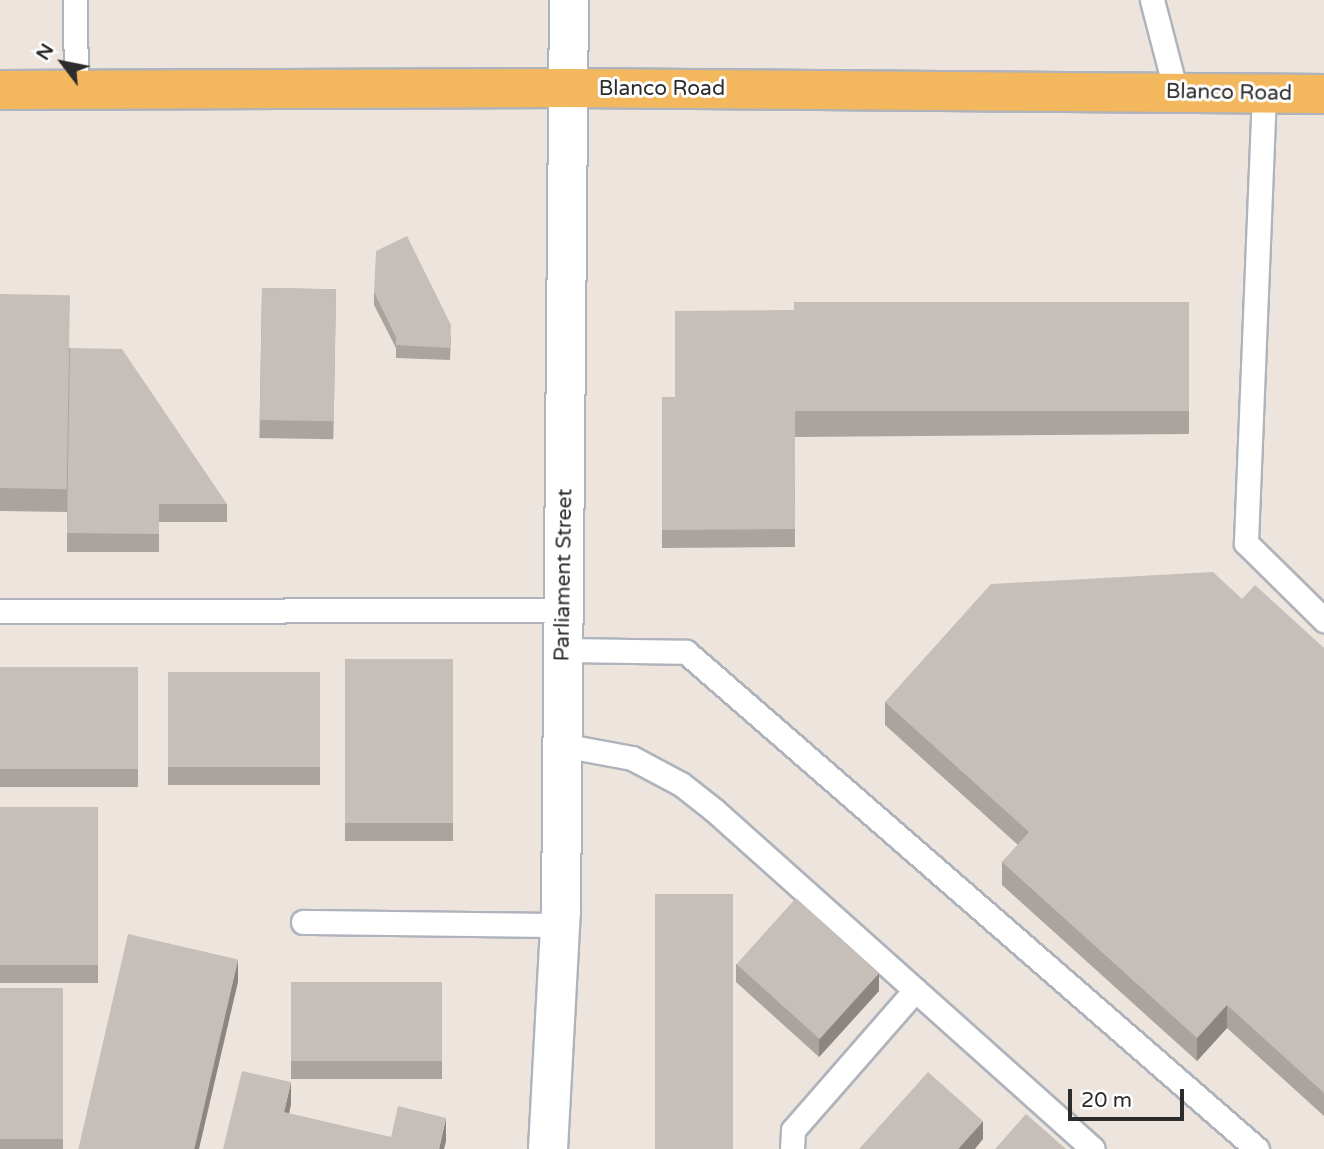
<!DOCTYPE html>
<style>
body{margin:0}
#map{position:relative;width:1324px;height:1149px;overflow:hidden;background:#ede4de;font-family:"Varela Round",sans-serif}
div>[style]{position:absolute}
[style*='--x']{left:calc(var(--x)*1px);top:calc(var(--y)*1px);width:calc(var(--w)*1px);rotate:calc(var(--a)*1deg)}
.roads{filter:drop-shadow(2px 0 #aeb3bc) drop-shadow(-2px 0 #aeb3bc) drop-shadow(0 2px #aeb3bc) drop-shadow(0 -2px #aeb3bc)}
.service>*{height:23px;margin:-11.5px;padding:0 11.5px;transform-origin:11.5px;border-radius:11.5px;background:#fff}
.tertiary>*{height:38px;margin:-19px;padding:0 19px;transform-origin:19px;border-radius:19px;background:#fff}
.primary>*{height:38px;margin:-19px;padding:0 19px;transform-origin:19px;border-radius:19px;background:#f3b85d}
.wall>*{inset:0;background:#aaa49f;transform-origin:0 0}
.shaded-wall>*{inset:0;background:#8b8682}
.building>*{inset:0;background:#c6bfb9;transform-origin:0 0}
span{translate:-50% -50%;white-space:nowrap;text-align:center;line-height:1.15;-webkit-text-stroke:6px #fff;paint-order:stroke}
.street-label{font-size:21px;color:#2c2c2c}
.north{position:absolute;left:28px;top:28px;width:70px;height:70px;-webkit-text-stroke:5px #fff;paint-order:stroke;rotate:302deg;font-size:19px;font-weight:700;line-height:28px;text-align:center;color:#2c2c2c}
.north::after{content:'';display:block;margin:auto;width:24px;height:32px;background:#2c2c2c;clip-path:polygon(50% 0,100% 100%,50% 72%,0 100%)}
.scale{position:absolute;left:1068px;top:1089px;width:116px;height:32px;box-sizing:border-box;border:4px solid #2c2c2c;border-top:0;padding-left:9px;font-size:21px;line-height:24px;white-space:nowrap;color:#2c2c2c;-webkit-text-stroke:5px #fff;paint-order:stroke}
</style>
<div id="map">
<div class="roads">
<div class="service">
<i style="--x:75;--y:0;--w:89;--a:89.4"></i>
<i style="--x:1152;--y:0;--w:95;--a:75.4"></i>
<i style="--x:1264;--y:93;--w:450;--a:92.3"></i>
<i style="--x:1246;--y:543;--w:110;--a:44.6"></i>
<i style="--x:0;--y:611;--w:564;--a:-0.1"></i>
<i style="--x:563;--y:650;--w:123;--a:0.9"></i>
<i style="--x:686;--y:652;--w:757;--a:41.04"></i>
<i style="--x:562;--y:745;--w:71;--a:10.5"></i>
<i style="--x:632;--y:758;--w:55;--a:28"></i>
<i style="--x:681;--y:784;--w:42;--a:38.2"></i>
<i style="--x:714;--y:810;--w:508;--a:41.81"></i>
<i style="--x:303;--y:922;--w:258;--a:0.7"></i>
<i style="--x:792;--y:1149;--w:19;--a:-87"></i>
<i style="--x:793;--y:1130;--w:186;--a:-48.9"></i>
</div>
<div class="tertiary">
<i style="--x:548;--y:1149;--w:237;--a:-86.9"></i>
<i style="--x:561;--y:912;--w:912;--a:-89.5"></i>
</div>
<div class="primary">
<i style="--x:0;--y:90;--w:570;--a:-0.2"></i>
<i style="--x:570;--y:88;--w:754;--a:0.46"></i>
</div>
</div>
<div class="wall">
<i style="left:262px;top:288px;width:74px;height:150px;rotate:1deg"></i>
<i style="clip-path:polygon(374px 292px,451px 337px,450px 360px,396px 358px,396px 348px,374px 305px)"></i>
<i style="clip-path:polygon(0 294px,70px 348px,227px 504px,227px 522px,159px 522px,159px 552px,67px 552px,67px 512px,0 511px)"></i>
<i style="clip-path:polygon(1189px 302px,1189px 434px,795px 437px,794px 340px,795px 547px,662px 548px,662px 397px,675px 397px,794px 310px)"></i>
<i style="clip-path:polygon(1242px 599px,1324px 648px,1324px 1116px,1227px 1028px,1197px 1061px,1002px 885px,1002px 862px,1018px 845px,885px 725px,885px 702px)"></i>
<i style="left:453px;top:659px;width:182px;height:108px;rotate:90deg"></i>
<i style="left:138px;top:667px;width:120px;height:138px;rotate:90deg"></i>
<i style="left:320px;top:672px;width:113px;height:152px;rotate:90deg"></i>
<i style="left:98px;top:807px;width:176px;height:98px;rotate:90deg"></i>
<i style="clip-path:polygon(736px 964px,879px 991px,819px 1057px,736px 982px)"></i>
<i style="left:442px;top:982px;width:97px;height:151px;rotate:90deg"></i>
<i style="left:0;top:988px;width:63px;height:161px"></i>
</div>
<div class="shaded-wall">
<i style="clip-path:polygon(238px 959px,238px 982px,199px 1149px,193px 1149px)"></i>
<i style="clip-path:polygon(879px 973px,879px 991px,819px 1057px,819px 1039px)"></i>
<i style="clip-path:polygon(1227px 1005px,1227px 1028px,1197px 1061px,1197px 1038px)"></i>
<i style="clip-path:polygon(291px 1082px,291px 1105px,284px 1135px,284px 1112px)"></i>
<i style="clip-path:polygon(446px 1118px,446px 1141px,444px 1149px,439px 1149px)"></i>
<i style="clip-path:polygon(983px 1121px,983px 1139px,975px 1149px,958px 1149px)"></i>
</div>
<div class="building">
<i style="clip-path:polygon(407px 236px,451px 325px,450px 348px,396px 345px,396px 337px,374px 292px,376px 251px)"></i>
<i style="left:262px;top:288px;width:74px;height:132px;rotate:1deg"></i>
<i style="left:0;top:294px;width:70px;height:194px;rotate:1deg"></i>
<i style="left:1189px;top:302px;width:109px;height:395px;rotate:90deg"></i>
<i style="clip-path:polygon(794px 310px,795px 529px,662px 530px,662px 397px,675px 397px,675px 311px)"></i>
<i style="clip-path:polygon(70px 348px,122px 349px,227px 504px,159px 504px,159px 534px,67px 533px)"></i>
<i style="clip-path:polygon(1213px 572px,1242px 599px,1255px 585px,1324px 648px,1324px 1093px,1227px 1005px,1197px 1038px,1002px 862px,1029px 832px,885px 702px,991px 584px)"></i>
<i style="left:453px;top:659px;width:164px;height:108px;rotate:90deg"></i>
<i style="left:138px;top:667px;width:102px;height:138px;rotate:90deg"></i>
<i style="left:320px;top:672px;width:95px;height:152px;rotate:90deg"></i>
<i style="left:98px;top:807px;width:158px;height:98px;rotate:90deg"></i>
<i style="left:655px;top:894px;width:78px;height:255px"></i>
<i style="left:796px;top:898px;width:112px;height:89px;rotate:42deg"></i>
<i style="left:128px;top:934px;width:113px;height:221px;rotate:13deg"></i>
<i style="left:442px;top:982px;width:79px;height:151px;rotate:90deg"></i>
<i style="left:0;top:988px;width:63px;height:151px"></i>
<i style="clip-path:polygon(242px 1071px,291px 1082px,284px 1112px,391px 1137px,398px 1106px,446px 1118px,439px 1149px,223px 1149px)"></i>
<i style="clip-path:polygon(928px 1072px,983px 1121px,958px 1149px,859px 1149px)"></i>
<i style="clip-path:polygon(1026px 1114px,1066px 1149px,995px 1149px)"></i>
</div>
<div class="street-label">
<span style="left:662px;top:89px">Blanco Road</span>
<span style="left:1229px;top:93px;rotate:1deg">Blanco Road</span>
<span style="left:564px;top:575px;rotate:-89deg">Parliament Street</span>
</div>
<div class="north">N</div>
<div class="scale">20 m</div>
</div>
